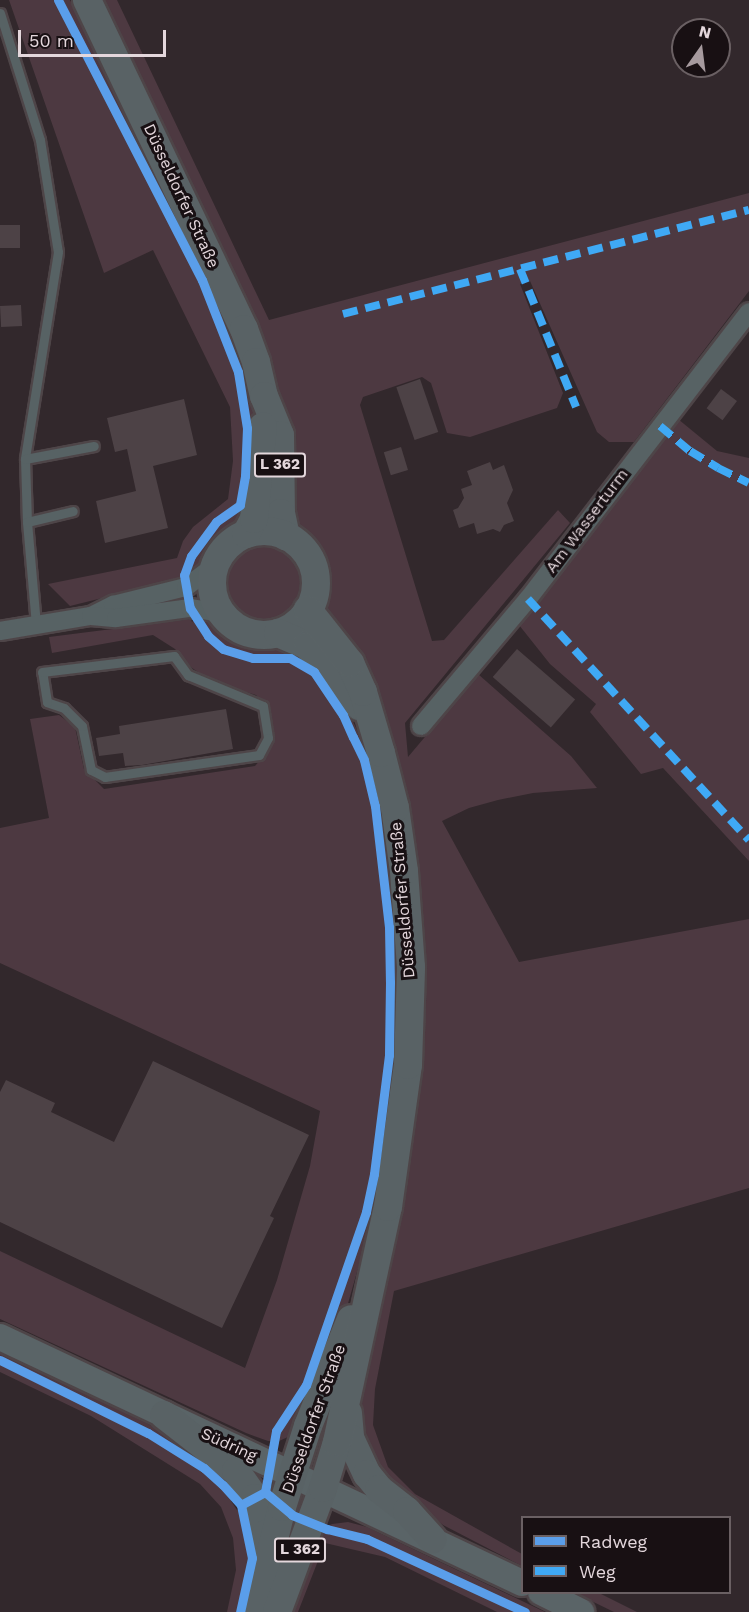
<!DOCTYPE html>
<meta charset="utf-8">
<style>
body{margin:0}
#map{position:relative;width:749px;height:1612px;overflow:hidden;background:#32282c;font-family:"Work Sans",sans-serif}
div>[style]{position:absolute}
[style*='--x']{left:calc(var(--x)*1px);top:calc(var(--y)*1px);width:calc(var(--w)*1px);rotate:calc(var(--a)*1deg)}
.green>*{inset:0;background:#4d3941}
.round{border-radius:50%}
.building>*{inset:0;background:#4d4246;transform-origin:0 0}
.roads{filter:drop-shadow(2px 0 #4e4548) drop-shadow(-2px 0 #4e4548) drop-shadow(0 2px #4e4548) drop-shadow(0 -2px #4e4548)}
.lane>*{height:9px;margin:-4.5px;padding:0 4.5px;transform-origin:4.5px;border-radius:4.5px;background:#576264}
.street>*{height:18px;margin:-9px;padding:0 9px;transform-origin:9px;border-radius:9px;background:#576264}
.secondary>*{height:26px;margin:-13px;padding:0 13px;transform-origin:13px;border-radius:13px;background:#5a6467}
.primary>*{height:28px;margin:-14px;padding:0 14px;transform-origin:14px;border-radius:14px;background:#596265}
.primary>.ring{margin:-14px;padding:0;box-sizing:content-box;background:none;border:28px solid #596265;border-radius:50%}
.quiet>*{height:8px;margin-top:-4px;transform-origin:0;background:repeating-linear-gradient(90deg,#3fa9f5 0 15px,transparent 0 23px)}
.cycleway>*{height:9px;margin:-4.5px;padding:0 4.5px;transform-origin:4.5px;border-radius:4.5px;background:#5a9eea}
span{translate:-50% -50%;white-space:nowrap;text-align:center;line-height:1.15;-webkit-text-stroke:6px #181013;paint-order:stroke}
.shield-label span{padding:2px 4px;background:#181013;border:2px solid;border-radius:4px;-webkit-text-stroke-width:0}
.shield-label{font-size:15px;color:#e4d7dc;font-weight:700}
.street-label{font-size:16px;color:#e4d7dc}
.legend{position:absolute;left:521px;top:1516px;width:210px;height:78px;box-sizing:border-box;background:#181013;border:2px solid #6a6063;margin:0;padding:8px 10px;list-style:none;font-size:18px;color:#e4d7dc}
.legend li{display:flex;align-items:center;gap:12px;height:30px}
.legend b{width:30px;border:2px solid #6a6063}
.north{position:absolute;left:671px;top:18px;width:60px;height:60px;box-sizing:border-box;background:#181013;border:2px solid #6a6063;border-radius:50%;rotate:14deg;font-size:16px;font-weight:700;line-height:24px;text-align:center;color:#e4d7dc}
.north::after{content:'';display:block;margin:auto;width:21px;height:27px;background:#a69a9e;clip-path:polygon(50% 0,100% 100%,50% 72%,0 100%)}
.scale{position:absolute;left:18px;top:30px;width:148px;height:27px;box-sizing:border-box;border:3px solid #e4d7dc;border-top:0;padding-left:8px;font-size:18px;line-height:21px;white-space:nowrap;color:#e4d7dc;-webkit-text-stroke:4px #181013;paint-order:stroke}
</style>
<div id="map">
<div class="green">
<i style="clip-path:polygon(9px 0,70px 0,121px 96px,208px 276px,243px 364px,253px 409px,255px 477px,236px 530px,213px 547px,206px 561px,191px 576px,70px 606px,48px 584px,177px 558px,183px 541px,193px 527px,228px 499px,233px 461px,230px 407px,153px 250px,104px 273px)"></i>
<i style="clip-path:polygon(101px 0,117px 0,269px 320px,749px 193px,749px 291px,634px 442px,609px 442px,597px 432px,530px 281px,520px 284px,563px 393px,557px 408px,470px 437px,447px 433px,431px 383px,422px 377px,363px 397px,360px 405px,432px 641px,444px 640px,558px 510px,570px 523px,405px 723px,408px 757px,478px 674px,571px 756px,597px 788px,533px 793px,498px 800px,469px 808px,442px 821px,519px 962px,749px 919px,749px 1188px,394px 1291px,375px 1389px,373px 1425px,388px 1467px,415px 1494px,522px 1554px,522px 1566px,443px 1525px,381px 1478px,356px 1417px,424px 1004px,424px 945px,415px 862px,322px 613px,322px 577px,318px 560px,296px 533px,284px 428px,273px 372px,259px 331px,174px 149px)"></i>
<i style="clip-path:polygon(678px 419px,717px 451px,749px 458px,749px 861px,663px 768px,641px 774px,590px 712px,596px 704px,550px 664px,519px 625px)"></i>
<i class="round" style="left:223px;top:545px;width:78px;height:78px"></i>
<i style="clip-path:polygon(199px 615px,216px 623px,233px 637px,259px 644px,287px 645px,344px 702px,370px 758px,387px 831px,401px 1030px,375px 1209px,347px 1307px,297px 1433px,279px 1441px,268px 1441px,246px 1433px,0 1319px,0 1251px,245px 1368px,277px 1280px,310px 1166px,320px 1111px,0 963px,0 828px,49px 818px,30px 719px,59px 715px,75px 727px,84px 769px,104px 789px,255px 766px,270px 749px,274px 739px,267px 709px,256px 695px,213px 682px,192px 668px,175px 649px,153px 635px,52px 653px,49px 637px,191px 619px,192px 622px)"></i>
<i style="clip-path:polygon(0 1349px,164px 1432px,243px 1495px,231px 1501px,237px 1510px,250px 1507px,258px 1528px,249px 1612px,227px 1612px,236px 1570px,233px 1538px,221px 1507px,200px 1484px,91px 1416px,0 1372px)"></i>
<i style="clip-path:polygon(348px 1522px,367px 1527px,545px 1612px,497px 1612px,385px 1557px,325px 1543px,298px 1612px,284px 1612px,320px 1530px,332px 1524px)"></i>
<i style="clip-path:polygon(575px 1593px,599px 1593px,637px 1612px,614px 1612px)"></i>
</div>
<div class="building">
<i style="left:0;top:225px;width:20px;height:23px"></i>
<i style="left:21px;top:305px;width:21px;height:21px;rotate:87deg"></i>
<i style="left:420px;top:379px;width:56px;height:25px;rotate:71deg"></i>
<i style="left:721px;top:389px;width:20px;height:24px;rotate:37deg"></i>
<i style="clip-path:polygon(184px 399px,197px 455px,153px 466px,168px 528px,105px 543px,96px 501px,136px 491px,127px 449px,115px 452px,107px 418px)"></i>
<i style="left:401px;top:447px;width:24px;height:18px;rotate:73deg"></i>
<i style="clip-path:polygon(490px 462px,493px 470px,504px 465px,513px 490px,507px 503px,514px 521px,504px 525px,500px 532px,493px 529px,477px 534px,474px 523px,459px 528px,453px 510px,458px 508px,464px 498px,461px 489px,472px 485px,467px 471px)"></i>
<i style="left:517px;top:649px;width:77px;height:37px;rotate:41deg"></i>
<i style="clip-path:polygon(226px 709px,233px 749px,142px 765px,125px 766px,123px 753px,99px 756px,96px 738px,120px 734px,119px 726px)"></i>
<i style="clip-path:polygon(153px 1061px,309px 1135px,270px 1216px,274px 1218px,222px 1328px,0 1222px,0 1092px,6px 1080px,55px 1103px,51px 1112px,114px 1142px)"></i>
</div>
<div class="roads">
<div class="lane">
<i style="--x:0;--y:13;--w:133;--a:72.5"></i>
<i style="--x:40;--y:140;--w:113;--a:80.9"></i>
<i style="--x:58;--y:252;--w:210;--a:99.1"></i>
<i style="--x:25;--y:459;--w:63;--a:88.2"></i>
<i style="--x:27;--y:522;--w:102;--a:85"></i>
<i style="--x:25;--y:459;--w:70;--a:-10.7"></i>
<i style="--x:27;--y:522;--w:47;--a:-13.4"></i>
<i style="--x:174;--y:656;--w:24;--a:54"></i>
<i style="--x:188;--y:675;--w:81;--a:22.5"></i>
<i style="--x:263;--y:706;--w:32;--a:81"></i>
<i style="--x:268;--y:738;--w:19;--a:118"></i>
<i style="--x:259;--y:755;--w:156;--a:171.9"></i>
<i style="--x:105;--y:777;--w:16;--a:-153"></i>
<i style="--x:91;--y:770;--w:45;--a:-101.6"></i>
<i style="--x:82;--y:726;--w:25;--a:-135"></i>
<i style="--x:64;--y:708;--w:18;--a:-161"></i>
<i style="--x:47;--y:702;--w:30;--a:-99"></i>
<i style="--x:42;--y:672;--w:133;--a:-6.9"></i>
</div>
<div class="street">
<i style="--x:91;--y:616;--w:25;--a:-27"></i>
<i style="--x:113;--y:605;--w:75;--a:-13.9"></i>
<i style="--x:186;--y:587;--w:36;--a:-37"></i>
<i style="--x:0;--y:631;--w:92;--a:-9.4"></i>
<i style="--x:91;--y:616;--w:25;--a:5"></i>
<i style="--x:116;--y:618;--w:75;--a:-7.7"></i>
<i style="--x:190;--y:608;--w:31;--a:9"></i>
<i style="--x:421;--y:726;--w:166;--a:-49.9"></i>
<i style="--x:528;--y:599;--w:362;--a:-52.4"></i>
</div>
<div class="secondary">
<i style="--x:0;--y:1337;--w:577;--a:25.23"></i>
<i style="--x:541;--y:1592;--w:45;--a:26.6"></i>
</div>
<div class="primary">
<i style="--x:87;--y:0;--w:365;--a:64.5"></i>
<i style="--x:244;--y:329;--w:35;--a:70"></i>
<i style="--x:256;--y:362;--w:35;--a:77"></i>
<i style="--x:264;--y:396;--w:42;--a:67.7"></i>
<i style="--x:280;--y:435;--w:78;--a:89.3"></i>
<i style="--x:281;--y:513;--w:24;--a:78"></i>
<i class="ring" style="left:212px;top:531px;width:76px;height:76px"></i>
<i style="--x:246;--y:534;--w:17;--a:-62"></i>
<i style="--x:254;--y:519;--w:93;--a:-84.5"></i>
<i style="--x:278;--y:633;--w:33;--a:23"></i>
<i style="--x:308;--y:646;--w:79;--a:49.6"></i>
<i style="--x:348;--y:1413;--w:25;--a:85"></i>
<i style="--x:350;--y:1438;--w:40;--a:65"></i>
<i style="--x:367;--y:1474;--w:19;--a:51"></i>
<i style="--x:379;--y:1489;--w:36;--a:38"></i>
<i style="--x:407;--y:1511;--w:38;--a:48"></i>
<i style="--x:164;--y:1415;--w:91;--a:37.9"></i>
<i style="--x:236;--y:1471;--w:33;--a:55"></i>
<i style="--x:255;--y:1498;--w:38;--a:73"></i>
<i style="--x:266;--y:1534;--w:18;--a:90"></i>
<i style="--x:256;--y:1612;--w:108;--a:-76.1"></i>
<i style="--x:282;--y:1507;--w:85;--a:-72.2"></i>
<i style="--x:308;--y:1426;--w:115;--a:-68.1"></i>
<i style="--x:277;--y:1612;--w:132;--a:-69.6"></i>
<i style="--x:323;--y:1488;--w:48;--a:-73.1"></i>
<i style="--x:337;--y:1442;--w:240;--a:-77.8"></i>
<i style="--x:388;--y:1207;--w:143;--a:-82"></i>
<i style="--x:408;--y:1065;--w:98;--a:-88.2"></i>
<i style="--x:411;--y:967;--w:96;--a:-94.2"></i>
<i style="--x:404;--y:871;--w:64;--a:-98.1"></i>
<i style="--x:395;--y:808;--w:57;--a:-104.3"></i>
<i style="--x:381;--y:753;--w:64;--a:-106.4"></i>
<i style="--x:363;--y:692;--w:32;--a:-114"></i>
<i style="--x:350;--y:663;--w:68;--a:-128.4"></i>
</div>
</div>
<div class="quiet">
<i style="--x:520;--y:269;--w:149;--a:67.9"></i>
<i style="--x:343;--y:314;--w:419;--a:-14.4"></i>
<i style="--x:660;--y:426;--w:39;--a:40"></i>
<i style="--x:690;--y:451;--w:33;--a:31"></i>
<i style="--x:718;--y:468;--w:34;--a:26"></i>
<i style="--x:528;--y:599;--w:327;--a:47.5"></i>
</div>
<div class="cycleway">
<i style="--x:58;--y:0;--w:315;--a:62.8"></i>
<i style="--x:202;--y:280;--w:99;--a:68.6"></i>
<i style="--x:238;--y:372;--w:57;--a:80.9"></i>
<i style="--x:247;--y:428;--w:48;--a:92.4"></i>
<i style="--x:245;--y:476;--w:29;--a:100"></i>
<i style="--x:240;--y:505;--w:29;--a:145"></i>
<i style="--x:216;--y:522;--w:42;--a:126.3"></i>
<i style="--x:191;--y:556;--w:20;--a:110"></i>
<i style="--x:184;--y:575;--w:34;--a:80"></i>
<i style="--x:190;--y:608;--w:33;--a:57"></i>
<i style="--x:208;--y:636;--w:20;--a:41"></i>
<i style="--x:223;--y:649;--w:31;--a:17"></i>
<i style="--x:253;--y:658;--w:37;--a:0"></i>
<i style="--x:290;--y:658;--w:28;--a:30"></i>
<i style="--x:314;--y:672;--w:52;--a:56"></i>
<i style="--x:343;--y:715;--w:24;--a:66"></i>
<i style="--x:353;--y:737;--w:25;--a:64"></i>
<i style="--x:364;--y:760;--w:47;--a:76.6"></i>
<i style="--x:375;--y:806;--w:122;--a:83.4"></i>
<i style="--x:389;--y:927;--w:55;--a:89"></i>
<i style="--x:390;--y:982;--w:73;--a:90.8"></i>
<i style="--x:389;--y:1055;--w:120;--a:97.2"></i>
<i style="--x:374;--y:1174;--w:39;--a:102"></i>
<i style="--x:366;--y:1212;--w:183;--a:109.1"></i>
<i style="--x:306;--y:1385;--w:55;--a:123.1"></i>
<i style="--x:276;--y:1431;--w:62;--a:100.2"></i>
<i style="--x:265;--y:1492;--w:27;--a:152"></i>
<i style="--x:241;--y:1505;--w:54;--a:78.3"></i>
<i style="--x:252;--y:1558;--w:55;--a:102.5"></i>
<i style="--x:0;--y:1360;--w:165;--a:26.3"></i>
<i style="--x:148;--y:1433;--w:66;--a:32"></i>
<i style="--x:204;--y:1468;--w:25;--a:42"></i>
<i style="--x:223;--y:1485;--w:27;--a:48"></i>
<i style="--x:265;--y:1492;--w:35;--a:40"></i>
<i style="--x:292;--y:1515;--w:38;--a:22"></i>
<i style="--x:327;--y:1529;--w:41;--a:14"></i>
<i style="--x:367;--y:1539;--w:174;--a:24.8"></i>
</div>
<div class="shield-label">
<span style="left:280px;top:465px">L 362</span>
<span style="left:300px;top:1550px">L 362</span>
</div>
<div class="street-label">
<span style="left:181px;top:196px;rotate:65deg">Düsseldorfer Straße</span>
<span style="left:587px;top:521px;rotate:-53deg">Am Wasserturm</span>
<span style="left:403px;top:900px;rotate:-95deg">Düsseldorfer Straße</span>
<span style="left:314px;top:1419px;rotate:-70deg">Düsseldorfer Straße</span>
<span style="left:229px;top:1445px;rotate:24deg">Südring</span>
</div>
<ul class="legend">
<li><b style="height:8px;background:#5a9eea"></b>Radweg</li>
<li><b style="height:8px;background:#3fa9f5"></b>Weg</li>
</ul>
<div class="north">N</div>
<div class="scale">50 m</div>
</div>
